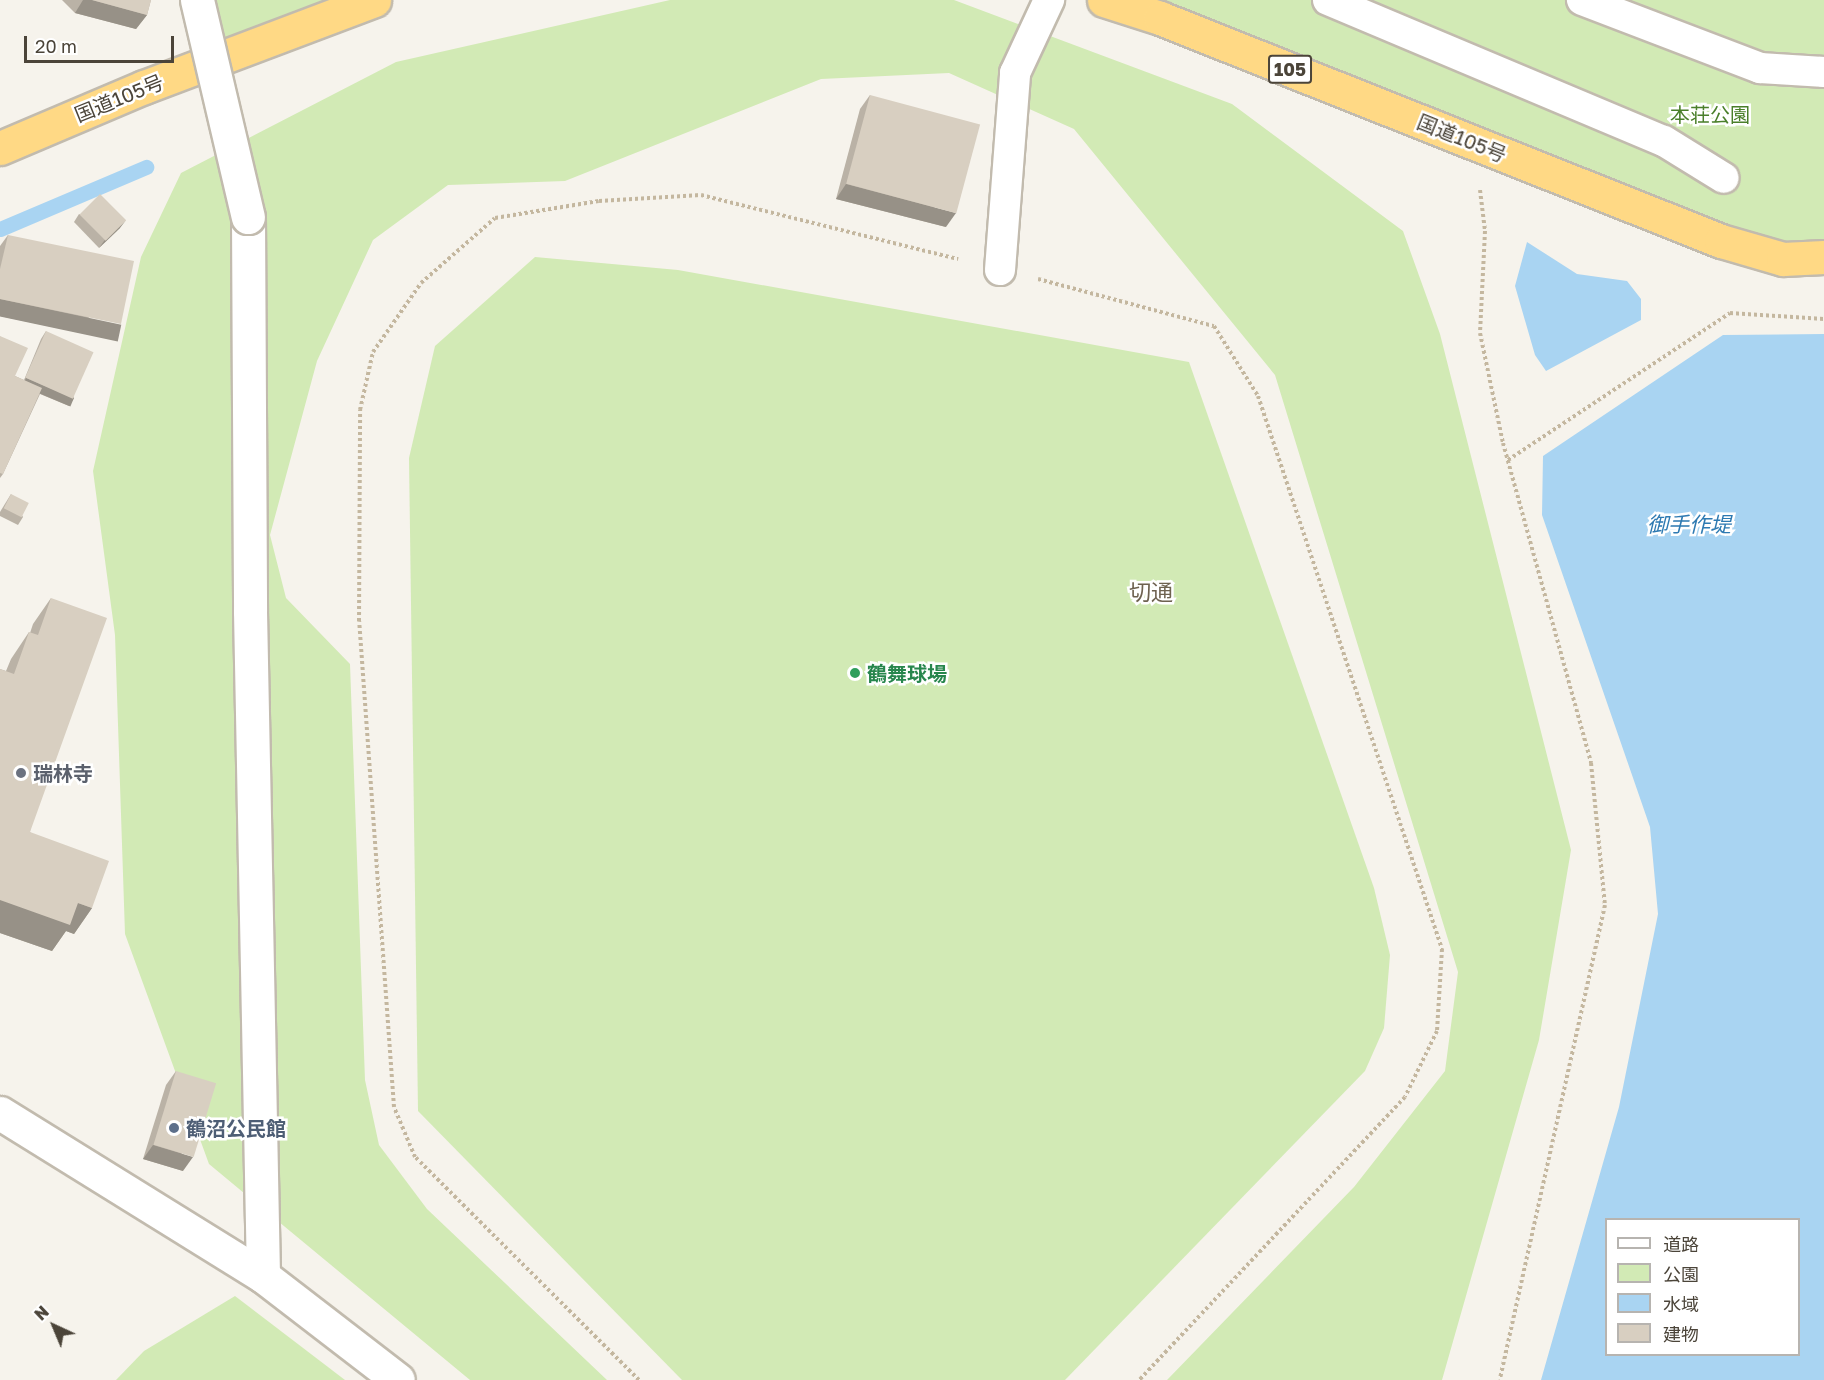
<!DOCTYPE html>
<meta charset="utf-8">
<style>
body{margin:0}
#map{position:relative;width:1824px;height:1380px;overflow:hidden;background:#f6f3ec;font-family:"Golos Text","Noto Sans JP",sans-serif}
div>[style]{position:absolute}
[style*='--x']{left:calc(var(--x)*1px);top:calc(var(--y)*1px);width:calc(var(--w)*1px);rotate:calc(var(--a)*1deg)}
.green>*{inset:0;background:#d2eab5}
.water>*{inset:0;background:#a9d4f2}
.stream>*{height:15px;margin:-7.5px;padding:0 7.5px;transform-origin:7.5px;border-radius:7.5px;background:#a9d4f2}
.path>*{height:4px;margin-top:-2px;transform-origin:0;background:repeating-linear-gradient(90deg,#c4b79f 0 3px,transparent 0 6px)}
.roads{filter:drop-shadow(2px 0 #c2bbae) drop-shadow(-2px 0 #c2bbae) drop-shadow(0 2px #c2bbae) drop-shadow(0 -2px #c2bbae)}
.service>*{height:30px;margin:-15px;padding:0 15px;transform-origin:15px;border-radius:15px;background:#fff}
.minor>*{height:33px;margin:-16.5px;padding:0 16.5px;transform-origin:16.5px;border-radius:16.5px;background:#fff}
.trunk>*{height:33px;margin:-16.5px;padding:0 16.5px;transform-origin:16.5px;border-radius:16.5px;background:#ffd985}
.bridges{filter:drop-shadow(2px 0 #c2bbae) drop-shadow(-2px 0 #c2bbae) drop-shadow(0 2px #c2bbae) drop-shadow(0 -2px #c2bbae)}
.minor-bridge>*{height:33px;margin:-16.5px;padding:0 16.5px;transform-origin:16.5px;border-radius:16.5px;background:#fff}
.wall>*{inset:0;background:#bab2a6}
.shaded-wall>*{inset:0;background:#979187;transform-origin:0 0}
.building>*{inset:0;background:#d8cfc1;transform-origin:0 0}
.dots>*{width:16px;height:16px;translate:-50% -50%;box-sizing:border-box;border:3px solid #fff;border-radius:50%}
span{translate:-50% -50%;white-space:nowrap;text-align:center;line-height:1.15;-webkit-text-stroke:5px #fff;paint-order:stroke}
.shield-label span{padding:2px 4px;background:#fff;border:2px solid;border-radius:4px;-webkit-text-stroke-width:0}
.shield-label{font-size:18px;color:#4b4439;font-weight:700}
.street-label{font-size:20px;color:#4b4439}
.park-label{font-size:20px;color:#4a7f2a}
.leisure-label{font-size:20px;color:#27864d;font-weight:700}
.left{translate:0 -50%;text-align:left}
.worship-label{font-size:20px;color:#5b616d;font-weight:700}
.service-label{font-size:20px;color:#4e5e75;font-weight:700}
.water-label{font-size:21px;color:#2e7ab2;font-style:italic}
.quarter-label{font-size:22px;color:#6e6250}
.legend{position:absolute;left:1605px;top:1218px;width:195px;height:138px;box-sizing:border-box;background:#fff;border:2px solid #b7b4b0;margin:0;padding:8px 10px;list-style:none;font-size:18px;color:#4b4439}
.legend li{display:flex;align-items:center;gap:12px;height:30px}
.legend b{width:30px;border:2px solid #b7b4b0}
.north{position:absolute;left:24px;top:1296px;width:60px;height:60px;-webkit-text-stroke:4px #fff;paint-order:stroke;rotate:316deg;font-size:16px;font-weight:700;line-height:24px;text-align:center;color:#4b4439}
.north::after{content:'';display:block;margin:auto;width:21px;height:27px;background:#4b4439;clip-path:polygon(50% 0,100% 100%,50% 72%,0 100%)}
.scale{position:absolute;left:24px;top:36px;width:150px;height:27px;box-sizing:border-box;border:3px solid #4b4439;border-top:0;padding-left:8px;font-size:18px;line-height:21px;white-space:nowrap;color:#4b4439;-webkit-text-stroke:4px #fff;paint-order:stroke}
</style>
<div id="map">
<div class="green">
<i style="clip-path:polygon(198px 0,374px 0,213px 62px)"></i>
<i style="clip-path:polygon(670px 0,954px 0,1232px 104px,1403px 231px,1440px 334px,1571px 850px,1539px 1040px,1442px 1380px,1167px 1380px,1354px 1187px,1445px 1071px,1458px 972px,1275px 375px,1074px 129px,949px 73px,821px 79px,565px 181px,448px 185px,373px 240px,317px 361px,270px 535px,286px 598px,350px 664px,365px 1080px,379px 1145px,427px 1209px,607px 1380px,470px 1380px,209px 1164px,125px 934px,115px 635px,93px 471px,141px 257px,181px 173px,396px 62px)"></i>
<i style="clip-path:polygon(1104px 0,1824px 0,1824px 257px,1783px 259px)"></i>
<i style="clip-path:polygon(535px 257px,678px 270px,1189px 362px,1374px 888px,1390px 955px,1384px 1028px,1365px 1071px,1065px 1380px,682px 1380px,418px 1111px,409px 458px,435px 346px)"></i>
<i style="clip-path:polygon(235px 1296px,345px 1380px,116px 1380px,144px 1351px)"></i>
</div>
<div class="water">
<i style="clip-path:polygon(1527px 242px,1577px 274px,1627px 281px,1641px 299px,1641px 320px,1546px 371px,1535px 355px,1515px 286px)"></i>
<i style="clip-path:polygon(evenodd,1824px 334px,1824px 1380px,1541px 1380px,1619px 1107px,1658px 914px,1650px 827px,1542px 515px,1543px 456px,1723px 335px,1824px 334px,1606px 1220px,1798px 1220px,1798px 1354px,1606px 1354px,1606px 1220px)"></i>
</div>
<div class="stream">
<i style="--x:0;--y:229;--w:159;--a:-23"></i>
</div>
<div class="path">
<i style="--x:1480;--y:190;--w:41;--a:83"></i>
<i style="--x:1485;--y:231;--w:102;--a:92.8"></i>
<i style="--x:1480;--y:333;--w:112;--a:78.2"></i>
<i style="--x:1503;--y:443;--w:332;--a:74.6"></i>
<i style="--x:1591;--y:763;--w:143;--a:84.4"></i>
<i style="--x:1605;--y:905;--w:486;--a:102.5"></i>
<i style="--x:1038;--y:279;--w:182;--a:15"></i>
<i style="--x:1214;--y:326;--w:83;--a:57.8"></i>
<i style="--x:1258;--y:396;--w:583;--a:71.6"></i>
<i style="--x:1442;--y:949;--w:82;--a:93.5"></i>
<i style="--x:1437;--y:1031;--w:73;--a:115.9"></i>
<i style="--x:1405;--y:1097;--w:388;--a:133.2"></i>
<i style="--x:1508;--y:460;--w:266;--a:-33.5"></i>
<i style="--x:1730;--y:313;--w:94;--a:3.7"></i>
<i style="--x:639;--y:1380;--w:316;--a:-135.1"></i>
<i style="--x:415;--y:1157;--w:54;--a:-112.8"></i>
<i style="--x:394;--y:1107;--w:487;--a:-94.1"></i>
<i style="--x:359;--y:621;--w:211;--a:-89.7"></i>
<i style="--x:360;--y:410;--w:59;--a:-77.4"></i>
<i style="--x:373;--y:352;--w:84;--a:-55.2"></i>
<i style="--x:421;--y:283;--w:98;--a:-41.3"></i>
<i style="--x:495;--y:218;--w:105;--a:-9.3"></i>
<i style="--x:599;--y:201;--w:102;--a:-3.4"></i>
<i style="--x:701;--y:195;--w:265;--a:14"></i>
</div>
<div class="roads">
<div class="service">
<i style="--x:1328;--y:0;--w:364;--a:22.8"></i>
<i style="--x:1664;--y:141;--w:70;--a:31.7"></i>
<i style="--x:1582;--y:0;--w:191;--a:20.9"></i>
<i style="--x:1760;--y:68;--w:64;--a:3.6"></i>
<i style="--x:1000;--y:270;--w:198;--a:-85.6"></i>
<i style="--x:1015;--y:73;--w:81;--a:-65"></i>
</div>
<div class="minor">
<i style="--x:248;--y:217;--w:394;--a:89.7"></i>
<i style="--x:250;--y:611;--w:665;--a:88.88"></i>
<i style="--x:0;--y:1113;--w:309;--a:31.8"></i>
<i style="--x:263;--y:1276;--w:170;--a:37.6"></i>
</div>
<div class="trunk">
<i style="--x:1104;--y:0;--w:59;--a:17.8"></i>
<i style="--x:1160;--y:18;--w:604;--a:21.68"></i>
<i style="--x:1721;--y:241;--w:65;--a:16.2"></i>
<i style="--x:1783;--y:259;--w:41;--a:-2.8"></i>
<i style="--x:0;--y:148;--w:156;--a:-23"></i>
<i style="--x:144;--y:87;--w:246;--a:-20.7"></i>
</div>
</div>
<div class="bridges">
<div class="minor-bridge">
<i style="--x:197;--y:0;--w:223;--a:76.8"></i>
</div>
</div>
<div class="wall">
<i style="clip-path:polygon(62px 0,151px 0,147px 15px,136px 29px,75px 13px)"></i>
<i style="clip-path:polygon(870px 95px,946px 227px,836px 199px,860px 109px)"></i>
<i style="clip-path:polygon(79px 214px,120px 228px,99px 248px,74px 222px)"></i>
<i style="clip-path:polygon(8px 235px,110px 339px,0 316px,0 246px)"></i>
<i style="clip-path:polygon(46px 331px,74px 398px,69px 406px,40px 394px,3px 474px,0 478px,0 336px,15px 376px,24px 380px,41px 339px)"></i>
<i style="clip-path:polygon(11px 494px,23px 517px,18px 525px,0 516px,0 512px)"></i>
<i style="clip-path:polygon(51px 598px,30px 832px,92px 908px,74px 934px,66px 931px,52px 951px,0 933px,0 669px,6px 671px,11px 659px,29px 632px,30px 633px,33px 624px)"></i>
<i style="clip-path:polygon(176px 1071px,183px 1171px,143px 1159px,166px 1085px)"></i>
</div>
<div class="shaded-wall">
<i style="clip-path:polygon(83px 0,92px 0,147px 15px,136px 29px,75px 13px)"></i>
<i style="clip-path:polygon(846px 184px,956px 213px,946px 227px,836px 199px)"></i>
<i style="clip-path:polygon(126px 220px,120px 228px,99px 248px,104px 241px)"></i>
<i style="left:0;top:299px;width:124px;height:17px;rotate:12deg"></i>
<i style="left:26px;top:378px;width:52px;height:9px;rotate:23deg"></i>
<i style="clip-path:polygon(0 900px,78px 903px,92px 908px,74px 934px,66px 931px,52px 951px,0 933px)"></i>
<i style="clip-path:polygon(153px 1145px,193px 1157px,183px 1171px,143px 1159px)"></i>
</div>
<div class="building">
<i style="clip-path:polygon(92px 0,151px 0,147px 15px)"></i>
<i style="left:870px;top:95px;width:114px;height:92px;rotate:15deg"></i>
<i style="left:100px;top:194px;width:37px;height:29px;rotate:45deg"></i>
<i style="clip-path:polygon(8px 235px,134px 261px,121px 324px,0 299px,0 269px)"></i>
<i style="left:46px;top:331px;width:52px;height:51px;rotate:24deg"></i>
<i style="clip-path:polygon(0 336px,28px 348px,15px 376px,42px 388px,3px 474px,0 473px)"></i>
<i style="left:11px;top:494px;width:20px;height:16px;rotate:27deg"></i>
<i style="clip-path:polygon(51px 598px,107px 618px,30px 832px,109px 861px,92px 908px,78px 903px,70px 925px,0 900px,0 669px,14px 674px,29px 632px,38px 635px)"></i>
<i style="left:176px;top:1071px;width:42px;height:77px;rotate:17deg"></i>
</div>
<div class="dots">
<i style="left:855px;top:673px;background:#2e9e5b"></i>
<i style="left:21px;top:773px;background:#6b7280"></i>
<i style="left:174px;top:1128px;background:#5c6f8a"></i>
</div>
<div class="shield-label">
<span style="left:1290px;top:69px">105</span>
</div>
<div class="street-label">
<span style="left:119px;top:98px;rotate:-22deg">国道105号</span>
<span style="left:1462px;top:138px;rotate:22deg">国道105号</span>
</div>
<div class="park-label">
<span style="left:1710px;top:114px">本荘公園</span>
</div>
<div class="leisure-label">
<span class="left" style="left:867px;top:673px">鶴舞球場</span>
</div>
<div class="worship-label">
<span class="left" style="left:33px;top:773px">瑞林寺</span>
</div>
<div class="service-label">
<span class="left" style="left:186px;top:1128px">鶴沼公民館</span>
</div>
<div class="water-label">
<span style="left:1689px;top:524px">御手作堤</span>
</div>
<div class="quarter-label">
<span style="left:1151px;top:592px">切通</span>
</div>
<ul class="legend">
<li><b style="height:8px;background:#fff"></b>道路</li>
<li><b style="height:16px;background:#d2eab5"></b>公園</li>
<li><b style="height:16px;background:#a9d4f2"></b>水域</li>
<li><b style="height:16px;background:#d8cfc1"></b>建物</li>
</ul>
<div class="north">N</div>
<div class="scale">20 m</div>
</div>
